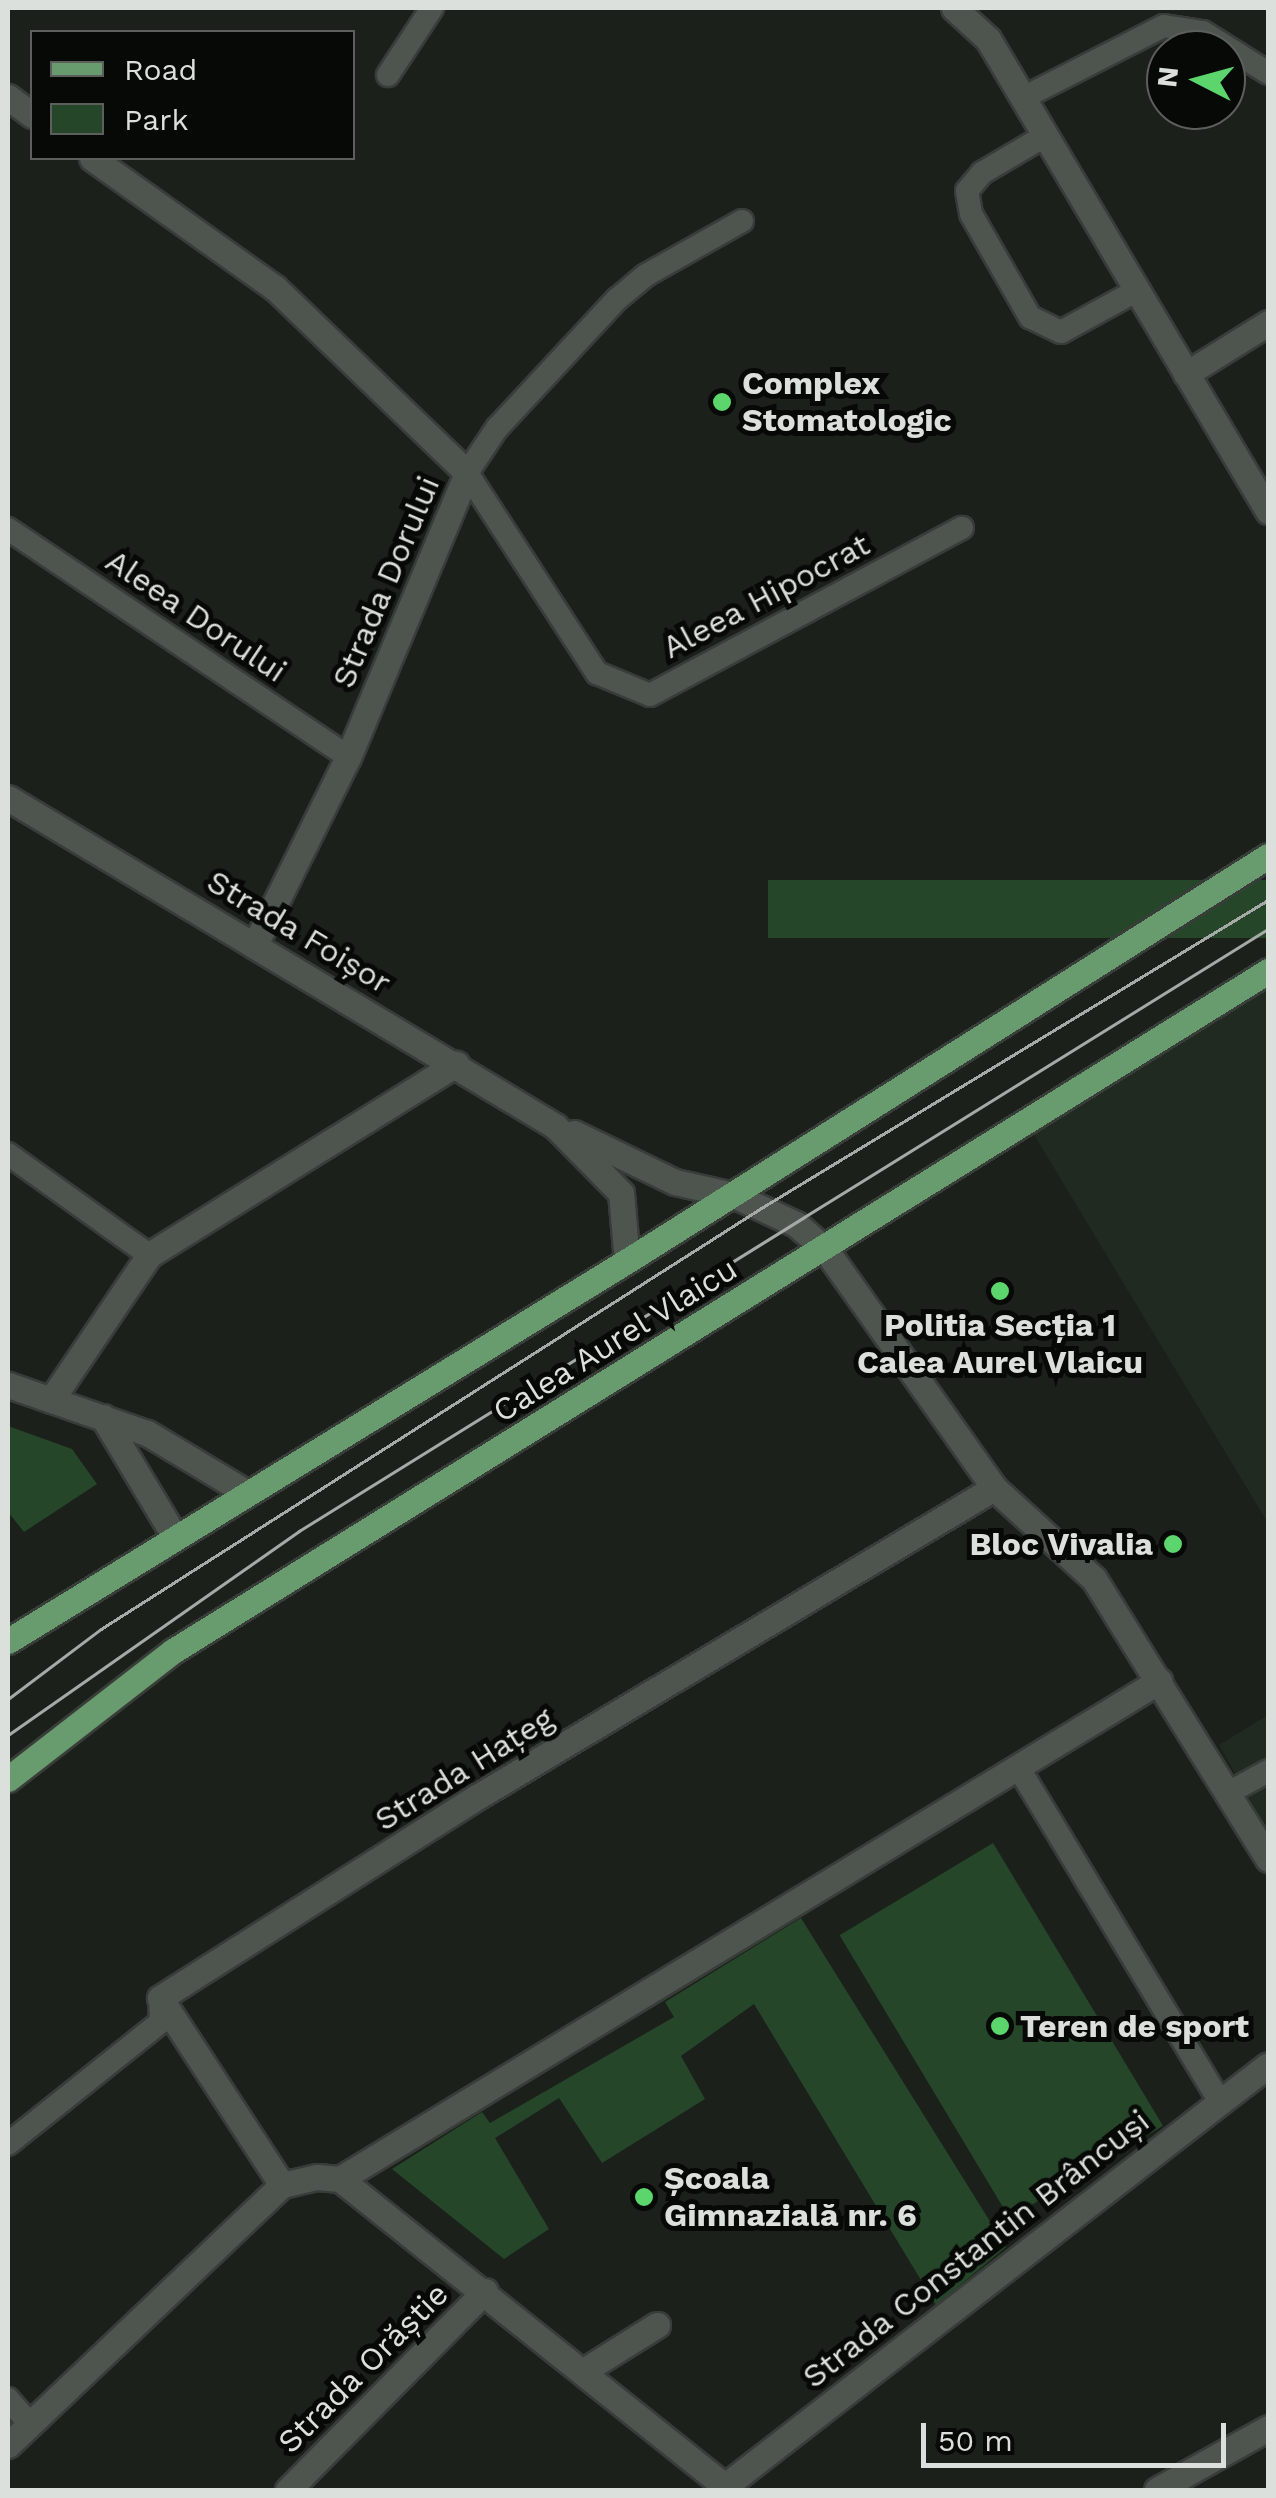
<!DOCTYPE html>
<meta charset="utf-8">
<style>
body{margin:0}
#map{position:relative;width:1276px;height:2498px;overflow:hidden;background:#1b201b;font-family:"Work Sans",sans-serif}
div>[style]{position:absolute}
[style*='--x']{left:calc(var(--x)*1px);top:calc(var(--y)*1px);width:calc(var(--w)*1px);rotate:calc(var(--a)*1deg)}
.built>*{inset:0;background:#202a21}
.green>*{inset:0;background:#254629;transform-origin:0 0}
.roads{filter:drop-shadow(2px 0 #393d39) drop-shadow(-2px 0 #393d39) drop-shadow(0 2px #393d39) drop-shadow(0 -2px #393d39)}
.service>*{height:22px;margin:-11px;padding:0 11px;transform-origin:11px;border-radius:11px;background:#4e554f}
.pedestrian>*{height:25px;margin:-12.5px;padding:0 12.5px;transform-origin:12.5px;border-radius:12.5px;background:#4e554f}
.minor>*{height:25px;margin:-12.5px;padding:0 12.5px;transform-origin:12.5px;border-radius:12.5px;background:#4e554f}
.tertiary>*{height:25px;margin:-12.5px;padding:0 12.5px;transform-origin:12.5px;border-radius:12.5px;background:#4e554f}
.primary>*{height:25px;margin:-12.5px;padding:0 12.5px;transform-origin:12.5px;border-radius:12.5px;background:#689c6e}
.tram>*{height:2.5px;margin:-1.25px;padding:0 1.25px;transform-origin:1.25px;border-radius:1.25px;background:#a6aaa6}
.dots>*{width:28px;height:28px;translate:-50% -50%;box-sizing:border-box;border:5px solid #070907;border-radius:50%}
span{translate:-50% -50%;white-space:nowrap;text-align:center;line-height:1.15;-webkit-text-stroke:10px #070907;paint-order:stroke}
.poi-label{font-size:32px;color:#dce0dc;font-weight:700}
.left{translate:0 -50%;text-align:left}
.right{translate:-100% -50%;text-align:right}
.street-label{font-size:32px;color:#dce0dc}
.frame{position:absolute;inset:0;border:10px solid #dce0dc;pointer-events:none}
.legend{position:absolute;left:30px;top:30px;width:325px;height:130px;box-sizing:border-box;background:#070907;border:2px solid #5c5f5c;margin:0;padding:12px 18px;list-style:none;font-size:30px;color:#dce0dc}
.legend li{display:flex;align-items:center;gap:20px;height:50px}
.legend b{width:50px;border:2px solid #5c5f5c}
.north{position:absolute;left:1146px;top:30px;width:100px;height:100px;box-sizing:border-box;background:#070907;border:2px solid #5c5f5c;border-radius:50%;rotate:276deg;font-size:28px;font-weight:700;line-height:40px;text-align:center;color:#dce0dc}
.north::after{content:'';display:block;margin:auto;width:35px;height:45px;background:#5cd56d;clip-path:polygon(50% 0,100% 100%,50% 72%,0 100%)}
.scale{position:absolute;left:921px;top:2423px;width:305px;height:45px;box-sizing:border-box;border:5px solid #dce0dc;border-top:0;padding-left:12px;font-size:30px;line-height:35px;white-space:nowrap;color:#dce0dc;-webkit-text-stroke:8px #070907;paint-order:stroke}
</style>
<div id="map">
<div class="built">
<i style="clip-path:polygon(1268px 971px,1268px 1523px,1027px 1123px)"></i>
<i style="clip-path:polygon(1268px 1715px,1268px 1832px,1219px 1745px)"></i>
</div>
<div class="green">
<i style="left:1268px;top:880px;width:58px;height:500px;rotate:90deg"></i>
<i style="clip-path:polygon(8px 1426px,72px 1449px,97px 1484px,24px 1532px,8px 1512px)"></i>
<i style="left:993px;top:1843px;width:330px;height:179px;rotate:59deg"></i>
<i style="clip-path:polygon(801px 1918px,1006px 2247px,936px 2305px,754px 2004px,681px 2056px,705px 2099px,602px 2163px,559px 2098px,495px 2138px,549px 2229px,504px 2259px,392px 2169px,482px 2112px,490px 2123px,674px 2017px,665px 2002px)"></i>
</div>
<div class="roads">
<div class="service">
<i style="--x:388;--y:75;--w:80;--a:-56.7"></i>
<i style="--x:1023;--y:98;--w:158;--a:-27.1"></i>
<i style="--x:1164;--y:26;--w:39;--a:9"></i>
<i style="--x:1203;--y:32;--w:77;--a:32.2"></i>
<i style="--x:1043;--y:137;--w:71;--a:149.5"></i>
<i style="--x:982;--y:173;--w:23;--a:130"></i>
<i style="--x:967;--y:191;--w:23;--a:80"></i>
<i style="--x:971;--y:214;--w:119;--a:60.2"></i>
<i style="--x:1030;--y:317;--w:34;--a:26"></i>
<i style="--x:1061;--y:332;--w:83;--a:-28.7"></i>
<i style="--x:742;--y:221;--w:110;--a:150.6"></i>
<i style="--x:646;--y:275;--w:38;--a:140"></i>
<i style="--x:617;--y:299;--w:176;--a:132.9"></i>
<i style="--x:497;--y:428;--w:54;--a:123.7"></i>
<i style="--x:467;--y:473;--w:239;--a:57"></i>
<i style="--x:597;--y:673;--w:57;--a:22.5"></i>
<i style="--x:650;--y:695;--w:354;--a:-28.2"></i>
<i style="--x:8;--y:529;--w:409;--a:33.8"></i>
<i style="--x:8;--y:1154;--w:173;--a:35.6"></i>
<i style="--x:1018;--y:1767;--w:391;--a:58.9"></i>
<i style="--x:1228;--y:1793;--w:46;--a:-28.8"></i>
<i style="--x:8;--y:2144;--w:196;--a:-38.6"></i>
<i style="--x:161;--y:2022;--w:24;--a:-92"></i>
<i style="--x:8;--y:2399;--w:33;--a:49"></i>
</div>
<div class="pedestrian">
<i style="--x:585;--y:2370;--w:85;--a:-32"></i>
</div>
<div class="minor">
<i style="--x:954;--y:8;--w:46;--a:42.4"></i>
<i style="--x:988;--y:39;--w:549;--a:59.32"></i>
<i style="--x:8;--y:97;--w:30;--a:37"></i>
<i style="--x:92;--y:158;--w:224;--a:35.4"></i>
<i style="--x:275;--y:288;--w:267;--a:43.9"></i>
<i style="--x:467;--y:473;--w:308;--a:112.7"></i>
<i style="--x:348;--y:757;--w:207;--a:116.4"></i>
<i style="--x:1186;--y:374;--w:97;--a:-31.9"></i>
<i style="--x:8;--y:798;--w:638;--a:30.95"></i>
<i style="--x:555;--y:1126;--w:94;--a:45.4"></i>
<i style="--x:621;--y:1193;--w:68;--a:85"></i>
<i style="--x:574;--y:1133;--w:112;--a:25.9"></i>
<i style="--x:675;--y:1182;--w:59;--a:12.6"></i>
<i style="--x:8;--y:1385;--w:147;--a:19.1"></i>
<i style="--x:147;--y:1433;--w:113;--a:30.9"></i>
<i style="--x:51;--y:1400;--w:175;--a:-55.9"></i>
<i style="--x:149;--y:1255;--w:362;--a:-31.9"></i>
<i style="--x:103;--y:1417;--w:138;--a:59"></i>
<i style="--x:340;--y:2179;--w:959;--a:-31.3"></i>
<i style="--x:282;--y:2185;--w:223;--a:-123.1"></i>
<i style="--x:160;--y:1998;--w:375;--a:-32.4"></i>
<i style="--x:477;--y:1797;--w:602;--a:-30.87"></i>
<i style="--x:8;--y:2445;--w:378;--a:-43.5"></i>
<i style="--x:282;--y:2185;--w:36;--a:-13"></i>
<i style="--x:317;--y:2177;--w:23;--a:5"></i>
<i style="--x:340;--y:2179;--w:499;--a:38.6"></i>
<i style="--x:288;--y:2490;--w:280;--a:-45.3"></i>
<i style="--x:720;--y:2490;--w:693;--a:-37.8"></i>
<i style="--x:1157;--y:2490;--w:127;--a:-29.2"></i>
</div>
<div class="tertiary">
<i style="--x:733;--y:1195;--w:69;--a:24.7"></i>
<i style="--x:796;--y:1224;--w:38;--a:41"></i>
<i style="--x:825;--y:1249;--w:293;--a:54.7"></i>
<i style="--x:994;--y:1488;--w:135;--a:42.3"></i>
<i style="--x:1094;--y:1579;--w:330;--a:58.1"></i>
</div>
<div class="primary">
<i style="--x:8;--y:1641;--w:726;--a:-31.55"></i>
<i style="--x:627;--y:1261;--w:758;--a:-32.29"></i>
<i style="--x:8;--y:1779;--w:209;--a:-37.8"></i>
<i style="--x:173;--y:1651;--w:1289;--a:-31.84"></i>
</div>
</div>
<div class="tram">
<i style="--x:8;--y:1699;--w:116;--a:-37"></i>
<i style="--x:101;--y:1629;--w:785;--a:-32.52"></i>
<i style="--x:763;--y:1207;--w:591;--a:-31.3"></i>
<i style="--x:8;--y:1735;--w:355;--a:-35"></i>
<i style="--x:299;--y:1531;--w:1141;--a:-31.85"></i>
</div>
<div class="dots">
<i style="left:722px;top:402px;background:#5cd56d"></i>
<i style="left:1000px;top:1291px;background:#5cd56d"></i>
<i style="left:1173px;top:1544px;background:#5cd56d"></i>
<i style="left:1000px;top:2026px;background:#5cd56d"></i>
<i style="left:644px;top:2197px;background:#5cd56d"></i>
</div>
<div class="poi-label">
<span class="left" style="left:742px;top:402px">Complex<br>Stomatologic</span>
<span style="left:1000px;top:1344px">Politia Secția 1<br>Calea Aurel Vlaicu</span>
<span class="right" style="left:1153px;top:1544px">Bloc Vivalia</span>
<span class="left" style="left:1020px;top:2026px">Teren de sport</span>
<span class="left" style="left:664px;top:2197px">Școala<br>Gimnazială nr. 6</span>
</div>
<div class="street-label">
<span style="left:386px;top:582px;rotate:-67deg">Strada Dorului</span>
<span style="left:766px;top:596px;rotate:-28deg">Aleea Hipocrat</span>
<span style="left:196px;top:616px;rotate:34deg">Aleea Dorului</span>
<span style="left:299px;top:932px;rotate:31deg">Strada Foișor</span>
<span style="left:615px;top:1340px;rotate:-32deg">Calea Aurel Vlaicu</span>
<span style="left:464px;top:1769px;rotate:-32deg">Strada Hațeg</span>
<span style="left:976px;top:2249px;rotate:-38deg">Strada Constantin Brâncuși</span>
<span style="left:363px;top:2368px;rotate:-45deg">Strada Orăștie</span>
</div>
<div class="frame"></div>
<ul class="legend">
<li><b style="height:12px;background:#689c6e"></b>Road</li>
<li><b style="height:28px;background:#254629"></b>Park</li>
</ul>
<div class="north">N</div>
<div class="scale">50 m</div>
</div>
